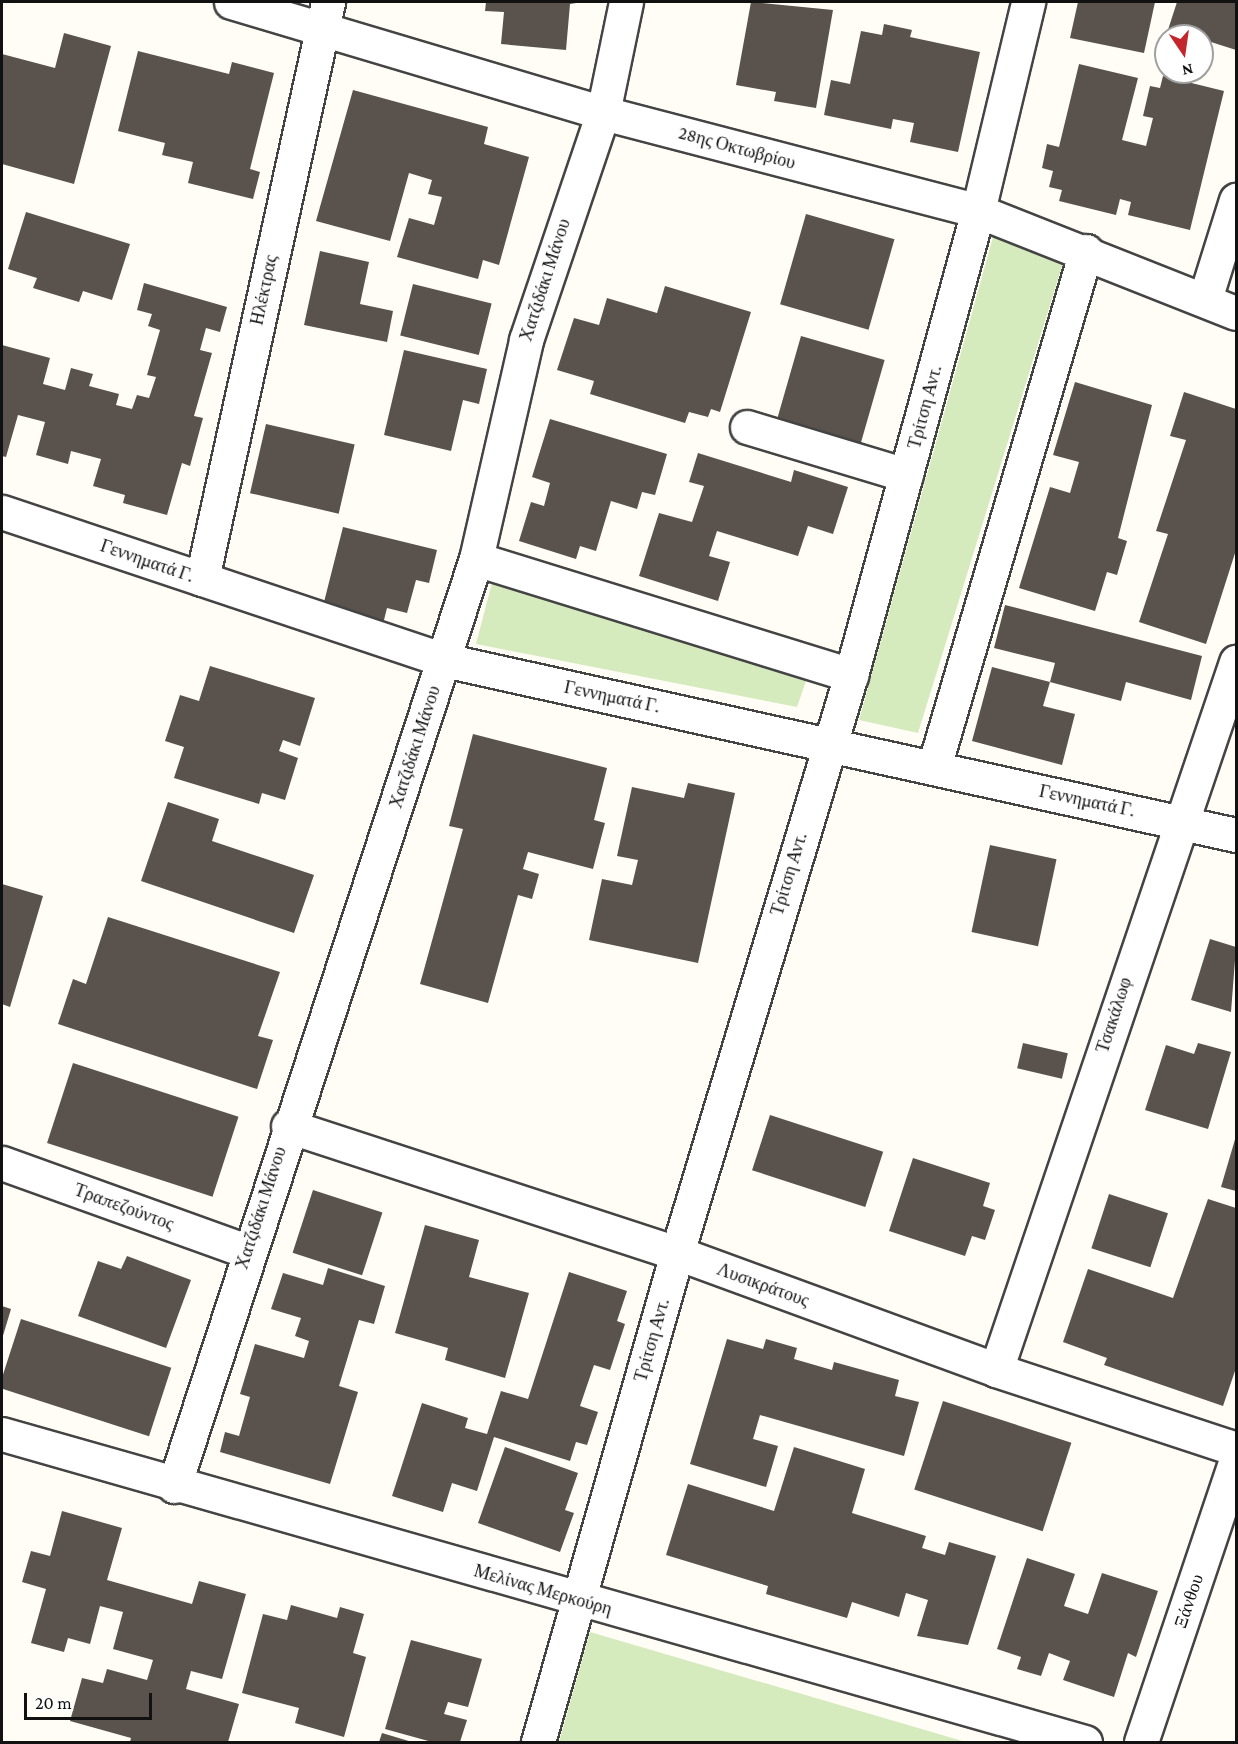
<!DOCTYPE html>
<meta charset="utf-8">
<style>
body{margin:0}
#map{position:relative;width:1238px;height:1744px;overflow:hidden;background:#fffdf5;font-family:"Crimson Pro",serif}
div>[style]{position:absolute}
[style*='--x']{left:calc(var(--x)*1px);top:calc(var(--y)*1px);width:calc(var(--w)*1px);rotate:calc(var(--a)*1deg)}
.green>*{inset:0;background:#d5ebbd}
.building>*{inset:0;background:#5a524d;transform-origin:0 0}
.roads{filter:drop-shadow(2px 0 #444) drop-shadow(-2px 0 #444) drop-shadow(0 2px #444) drop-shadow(0 -2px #444)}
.minor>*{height:33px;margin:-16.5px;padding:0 16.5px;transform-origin:16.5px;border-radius:16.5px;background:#fff}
span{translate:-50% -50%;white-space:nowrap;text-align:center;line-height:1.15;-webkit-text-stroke:6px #fff;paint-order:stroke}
.street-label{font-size:18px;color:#111}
.frame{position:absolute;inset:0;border:3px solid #111;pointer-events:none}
.north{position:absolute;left:1154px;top:24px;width:60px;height:60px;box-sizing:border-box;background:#fff;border:2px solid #a0a0a0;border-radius:50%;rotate:167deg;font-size:16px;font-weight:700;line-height:24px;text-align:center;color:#111}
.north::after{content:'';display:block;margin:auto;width:21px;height:27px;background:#c4262e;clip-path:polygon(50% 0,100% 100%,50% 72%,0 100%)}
.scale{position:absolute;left:24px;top:1693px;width:128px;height:27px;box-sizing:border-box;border:3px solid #111;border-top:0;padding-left:8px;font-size:18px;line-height:21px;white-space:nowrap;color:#111;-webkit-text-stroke:4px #fff;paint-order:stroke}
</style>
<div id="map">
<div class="green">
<i style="clip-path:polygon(993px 237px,1063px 263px,918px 733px,859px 720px)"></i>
<i style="clip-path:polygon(493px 579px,808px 675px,797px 707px,476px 644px)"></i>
<i style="clip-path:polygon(590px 1632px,966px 1742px,559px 1742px)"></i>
</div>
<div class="building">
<i style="clip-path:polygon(486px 2px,582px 2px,570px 4px,566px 50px,501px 44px,504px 12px,485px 11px)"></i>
<i style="clip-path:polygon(751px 2px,833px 10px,816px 108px,774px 101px,776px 92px,736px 85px)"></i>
<i style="clip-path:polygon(1078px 2px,1155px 2px,1144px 53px,1070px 38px)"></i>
<i style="clip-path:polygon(1177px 2px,1236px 2px,1236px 50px,1211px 42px,1207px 55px,1202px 53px,1202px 36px,1166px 36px)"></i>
<i style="clip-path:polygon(884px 24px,912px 30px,910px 37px,980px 52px,958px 152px,910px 142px,914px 123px,893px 119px,891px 129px,824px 115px,831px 80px,850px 84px,861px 31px,882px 35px)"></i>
<i style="clip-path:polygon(64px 33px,111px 46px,74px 184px,2px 164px,2px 54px,55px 68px)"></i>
<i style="clip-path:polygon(138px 51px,229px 74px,232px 62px,274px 73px,250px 169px,260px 172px,253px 199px,188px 183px,193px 162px,162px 155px,165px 143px,118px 131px)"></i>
<i style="clip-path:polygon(1079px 64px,1138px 78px,1122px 140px,1146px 146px,1153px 118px,1143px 116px,1150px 86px,1160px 88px,1163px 76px,1224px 91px,1190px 230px,1128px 215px,1131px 202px,1120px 199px,1116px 215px,1059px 201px,1062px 190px,1049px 187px,1053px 171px,1042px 168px,1047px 144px,1059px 147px)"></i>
<i style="clip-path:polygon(353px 90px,488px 127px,484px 144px,529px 157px,499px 265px,483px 260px,478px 279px,397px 257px,409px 218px,434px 225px,442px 197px,428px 194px,432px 180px,409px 173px,390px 241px,316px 221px)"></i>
<i style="clip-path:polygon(26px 212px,130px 244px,112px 300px,83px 291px,79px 302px,33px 288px,37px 278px,8px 269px)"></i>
<i style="left:806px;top:214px;width:92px;height:94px;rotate:16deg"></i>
<i style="clip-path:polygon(320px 251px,369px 262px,360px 304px,393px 311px,387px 342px,304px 325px)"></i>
<i style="clip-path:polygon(144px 283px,227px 307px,220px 332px,206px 328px,200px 350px,212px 353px,194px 416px,203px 418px,190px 466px,182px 463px,167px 515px,123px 503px,125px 495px,93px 486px,101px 459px,71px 451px,68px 464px,36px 455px,45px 422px,18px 415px,6px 457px,2px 456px,2px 345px,50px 358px,43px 384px,65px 390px,71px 368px,93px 374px,89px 386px,119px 394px,116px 405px,132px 409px,137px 395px,149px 398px,156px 377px,147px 375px,160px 330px,148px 326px,152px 314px,137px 310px)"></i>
<i style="left:413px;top:284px;width:81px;height:53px;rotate:14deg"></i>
<i style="clip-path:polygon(665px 286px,751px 312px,720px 412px,711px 409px,708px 417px,689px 412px,685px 423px,590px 394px,594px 381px,557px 370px,574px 318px,599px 325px,607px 298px,657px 313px)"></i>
<i style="left:801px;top:336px;width:87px;height:89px;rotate:16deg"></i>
<i style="clip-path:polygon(404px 350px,487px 369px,479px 404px,463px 400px,451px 451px,384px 435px)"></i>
<i style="clip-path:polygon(1075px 382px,1152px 405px,1118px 538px,1127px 541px,1117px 575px,1107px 572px,1095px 611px,1019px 588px,1050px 487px,1070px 493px,1079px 462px,1053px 455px)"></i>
<i style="clip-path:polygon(1184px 392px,1236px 409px,1236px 550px,1206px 644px,1139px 622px,1168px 534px,1156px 531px,1186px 440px,1170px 436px)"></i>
<i style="clip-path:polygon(550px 419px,667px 454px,655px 495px,642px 492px,637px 509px,611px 501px,596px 551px,580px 546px,576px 559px,519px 541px,531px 502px,544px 506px,550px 483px,532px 477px)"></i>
<i style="left:266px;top:424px;width:91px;height:71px;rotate:13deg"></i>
<i style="clip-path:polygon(698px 453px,791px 482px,794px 470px,848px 487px,833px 534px,808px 526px,798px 556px,717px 531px,709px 556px,730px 562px,718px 601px,639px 576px,659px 513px,692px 522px,704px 486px,689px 482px)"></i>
<i style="clip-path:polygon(343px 527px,437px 550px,429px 583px,416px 580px,407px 613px,387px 608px,383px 624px,322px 610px)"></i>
<i style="clip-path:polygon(1005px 605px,1202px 656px,1191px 700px,1126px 682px,1121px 701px,1050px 682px,1055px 663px,994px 648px)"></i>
<i style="clip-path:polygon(210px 666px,315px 698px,300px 746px,283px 740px,279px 751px,298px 758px,285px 800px,262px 793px,259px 804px,174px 778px,184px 747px,165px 741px,180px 695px,199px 701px)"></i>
<i style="clip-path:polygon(992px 667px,1050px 682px,1043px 706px,1075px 714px,1062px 765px,972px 741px)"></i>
<i style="clip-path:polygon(473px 734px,607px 768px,594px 820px,605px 823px,593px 869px,528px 852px,523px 869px,539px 874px,532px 899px,518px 895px,488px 1003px,420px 984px,463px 829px,449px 826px)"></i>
<i style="clip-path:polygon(688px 783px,735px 793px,698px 963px,589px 940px,602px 879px,632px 885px,638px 860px,617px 856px,632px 787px,684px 798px)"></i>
<i style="clip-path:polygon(168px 802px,219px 819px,212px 841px,314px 875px,294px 933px,141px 881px)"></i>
<i style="left:990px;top:845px;width:68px;height:89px;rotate:12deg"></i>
<i style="clip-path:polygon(2px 884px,43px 896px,10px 1007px,2px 1004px)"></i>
<i style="clip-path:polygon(108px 917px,280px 972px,258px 1036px,273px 1040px,257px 1089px,58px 1024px,73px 979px,86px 984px)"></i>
<i style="clip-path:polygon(1210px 939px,1236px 947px,1231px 1012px,1191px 1000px)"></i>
<i style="left:1023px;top:1043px;width:46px;height:26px;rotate:13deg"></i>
<i style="clip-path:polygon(1198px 1043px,1231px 1052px,1208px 1129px,1145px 1110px,1166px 1045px,1194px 1054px)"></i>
<i style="left:73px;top:1063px;width:174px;height:84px;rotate:18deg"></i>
<i style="left:770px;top:1115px;width:119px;height:58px;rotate:18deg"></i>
<i style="clip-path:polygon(1236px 1136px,1236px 1191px,1221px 1187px)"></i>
<i style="clip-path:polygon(913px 1158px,990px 1183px,983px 1206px,995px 1210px,985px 1240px,972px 1236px,965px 1256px,889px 1231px)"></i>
<i style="left:313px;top:1190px;width:73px;height:66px;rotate:18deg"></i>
<i style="left:1109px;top:1194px;width:62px;height:57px;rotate:18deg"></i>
<i style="clip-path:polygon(1208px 1199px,1236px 1208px,1236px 1368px,1223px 1406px,1104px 1365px,1107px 1358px,1063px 1342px,1088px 1269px,1173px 1298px)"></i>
<i style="clip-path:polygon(425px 1225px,479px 1240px,469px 1277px,529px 1293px,505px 1378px,445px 1360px,448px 1348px,395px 1333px)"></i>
<i style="clip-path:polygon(127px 1256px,191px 1280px,166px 1348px,78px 1316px,98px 1261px,121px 1269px)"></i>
<i style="clip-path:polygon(328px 1268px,385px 1286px,374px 1324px,359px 1320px,339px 1386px,358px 1392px,330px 1484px,220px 1452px,225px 1432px,239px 1436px,250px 1397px,240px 1394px,255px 1344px,304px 1358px,309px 1341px,295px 1336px,301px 1318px,271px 1309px,283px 1273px,323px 1285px)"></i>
<i style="clip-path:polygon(569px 1272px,627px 1291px,617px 1321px,625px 1324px,610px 1370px,594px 1365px,580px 1406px,598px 1412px,587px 1445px,576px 1442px,570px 1461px,494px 1437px,477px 1491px,452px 1483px,443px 1512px,392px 1496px,422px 1403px,468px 1418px,465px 1428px,487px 1434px,501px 1391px,528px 1399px)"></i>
<i style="clip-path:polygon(2px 1306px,11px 1309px,2px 1339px)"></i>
<i style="left:21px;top:1319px;width:158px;height:72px;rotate:18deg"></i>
<i style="clip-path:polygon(727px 1339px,763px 1349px,766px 1339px,797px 1348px,794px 1359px,832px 1370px,834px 1362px,899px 1380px,895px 1396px,919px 1402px,904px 1456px,760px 1415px,753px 1439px,778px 1446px,766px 1487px,690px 1464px)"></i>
<i style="left:943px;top:1401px;width:135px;height:93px;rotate:18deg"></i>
<i style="clip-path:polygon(505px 1447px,578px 1473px,565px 1510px,574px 1513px,560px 1552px,478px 1523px)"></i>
<i style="clip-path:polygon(794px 1447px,865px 1469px,852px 1513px,926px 1536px,922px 1548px,945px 1555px,949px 1542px,996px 1556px,968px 1645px,917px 1636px,928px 1600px,906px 1593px,899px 1617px,852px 1602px,847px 1618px,766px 1594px,768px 1586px,666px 1555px,688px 1484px,774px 1511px)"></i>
<i style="clip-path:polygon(62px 1511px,122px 1528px,107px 1580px,192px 1604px,199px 1581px,246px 1594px,222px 1679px,191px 1671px,186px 1689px,239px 1704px,228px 1742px,130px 1742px,131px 1738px,70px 1721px,82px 1678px,103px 1683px,107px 1669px,147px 1680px,153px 1660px,113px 1649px,123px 1612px,100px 1606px,90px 1644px,68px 1638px,64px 1652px,31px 1643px,46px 1589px,22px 1582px,31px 1551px,50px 1556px)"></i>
<i style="clip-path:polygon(1027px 1558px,1075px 1574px,1064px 1606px,1088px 1614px,1102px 1573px,1158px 1591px,1136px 1657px,1128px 1653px,1114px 1697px,1063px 1680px,1070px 1661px,1049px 1653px,1041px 1676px,1017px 1669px,1021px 1657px,997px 1649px)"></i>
<i style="clip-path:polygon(291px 1605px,337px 1618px,340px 1607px,364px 1614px,353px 1653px,366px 1657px,344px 1737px,295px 1723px,299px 1708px,242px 1693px,263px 1614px,287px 1620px)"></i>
<i style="clip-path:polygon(411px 1640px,482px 1659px,468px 1707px,448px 1702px,444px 1714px,467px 1720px,460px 1742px,432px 1742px,385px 1729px)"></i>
<i style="clip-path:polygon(382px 1733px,412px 1742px,379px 1742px)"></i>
</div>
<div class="roads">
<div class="minor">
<i style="--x:231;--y:2;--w:388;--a:16.6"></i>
<i style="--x:603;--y:113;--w:388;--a:14.6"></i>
<i style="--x:978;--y:211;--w:277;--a:21.6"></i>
<i style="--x:1205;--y:299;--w:104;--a:-72.6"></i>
<i style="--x:747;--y:427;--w:166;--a:16.8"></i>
<i style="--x:2;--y:512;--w:466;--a:18.5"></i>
<i style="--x:444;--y:660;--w:811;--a:12.46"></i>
<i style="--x:476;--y:559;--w:393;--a:17.2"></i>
<i style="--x:202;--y:579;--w:591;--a:-77.68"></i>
<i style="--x:934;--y:767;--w:538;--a:-73.59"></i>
<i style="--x:288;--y:1126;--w:409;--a:18.1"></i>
<i style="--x:677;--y:1253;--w:340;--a:20.1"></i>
<i style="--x:996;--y:1370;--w:253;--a:18.2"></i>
<i style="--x:2;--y:1163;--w:259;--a:19.8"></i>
<i style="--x:996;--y:1370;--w:748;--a:-71.27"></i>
<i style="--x:2;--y:1434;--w:1126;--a:15.88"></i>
<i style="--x:174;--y:1486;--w:975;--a:-71.96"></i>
<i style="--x:476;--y:559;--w:225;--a:-77.1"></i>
<i style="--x:526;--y:340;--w:240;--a:-71.3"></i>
<i style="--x:603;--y:113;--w:113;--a:-78.3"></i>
<i style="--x:538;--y:1742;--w:508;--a:-74.13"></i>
<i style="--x:677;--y:1253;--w:604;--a:-73.25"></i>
<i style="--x:851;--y:675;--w:481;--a:-74.7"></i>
<i style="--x:978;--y:211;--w:215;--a:-76.5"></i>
<i style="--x:1141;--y:1742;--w:299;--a:-71.4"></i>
</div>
</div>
<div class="street-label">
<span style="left:737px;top:148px;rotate:15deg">28ης Οκτωβρίου</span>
<span style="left:545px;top:280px;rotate:-72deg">Χατζιδάκι Μάνου</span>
<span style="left:264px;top:290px;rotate:-78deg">Ηλέκτρας</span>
<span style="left:925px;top:407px;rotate:-75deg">Τρίτση Αντ.</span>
<span style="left:147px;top:561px;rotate:19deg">Γεννηματά Γ.</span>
<span style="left:612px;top:697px;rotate:12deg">Γεννηματά Γ.</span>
<span style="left:415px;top:747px;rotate:-72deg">Χατζιδάκι Μάνου</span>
<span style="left:1087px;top:801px;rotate:12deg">Γεννηματά Γ.</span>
<span style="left:789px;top:874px;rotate:-73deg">Τρίτση Αντ.</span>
<span style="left:1114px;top:1015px;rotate:-72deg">Τσακάλωφ</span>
<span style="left:124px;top:1207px;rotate:20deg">Τραπεζούντος</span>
<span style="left:261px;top:1208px;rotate:-72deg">Χατζιδάκι Μάνου</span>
<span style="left:763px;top:1285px;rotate:20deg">Λυσικράτους</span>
<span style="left:652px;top:1340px;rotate:-74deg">Τρίτση Αντ.</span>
<span style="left:543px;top:1590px;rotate:16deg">Μελίνας Μερκούρη</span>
<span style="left:1189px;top:1601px;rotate:-71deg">Ξάνθου</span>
</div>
<div class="frame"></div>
<div class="north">N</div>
<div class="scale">20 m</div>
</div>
